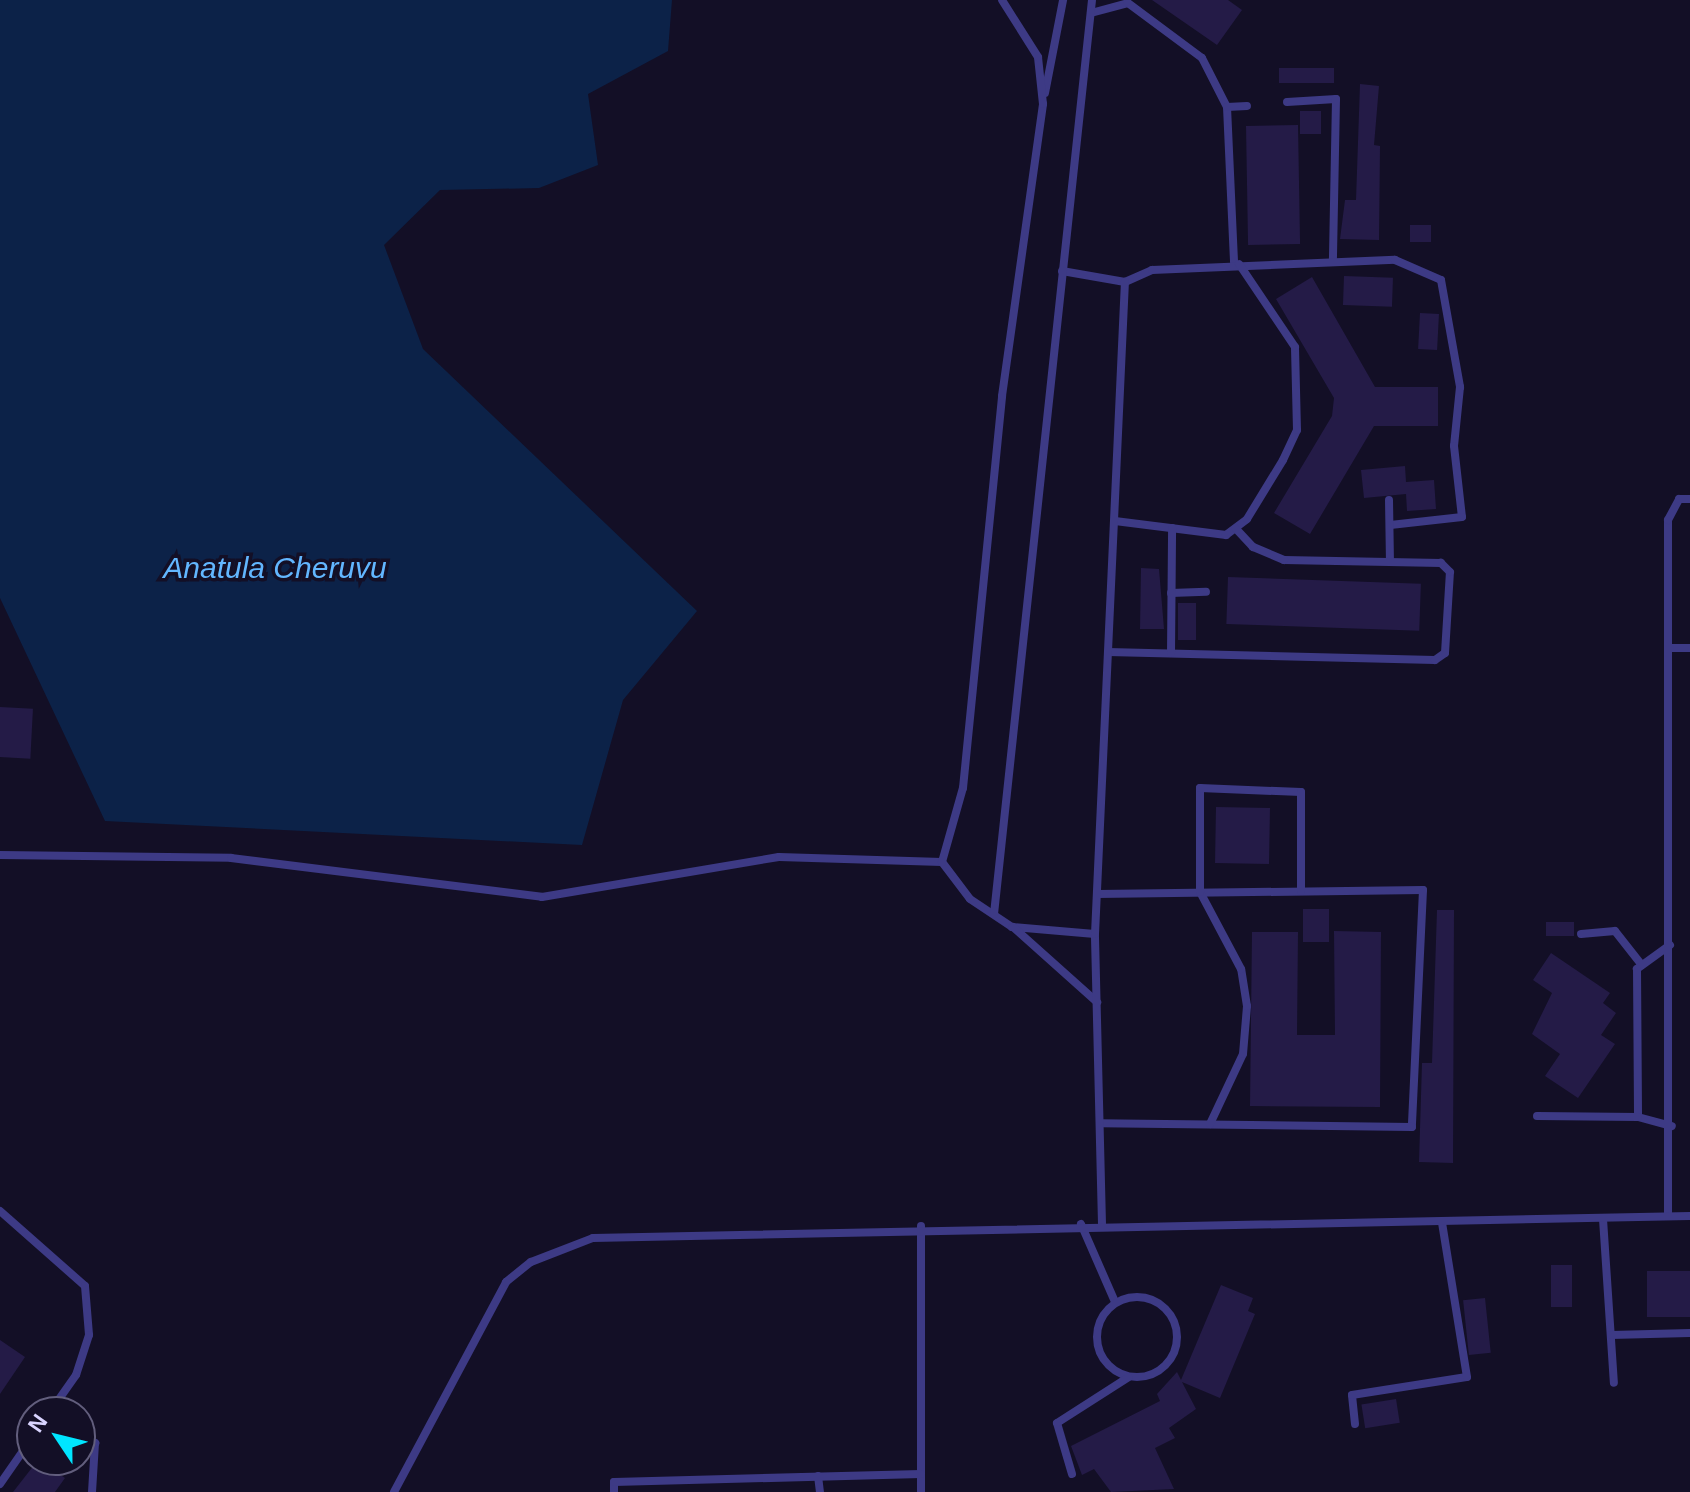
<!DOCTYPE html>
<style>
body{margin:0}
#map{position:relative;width:1690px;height:1492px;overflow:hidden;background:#130f26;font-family:Helvetica,sans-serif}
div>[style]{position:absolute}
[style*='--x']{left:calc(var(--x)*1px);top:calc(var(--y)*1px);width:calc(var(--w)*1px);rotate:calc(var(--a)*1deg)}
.water>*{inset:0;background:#0c2248}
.building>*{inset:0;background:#241b47;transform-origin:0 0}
.lane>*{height:8px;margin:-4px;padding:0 4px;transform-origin:4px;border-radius:4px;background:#3d3a85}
.lane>.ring{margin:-4px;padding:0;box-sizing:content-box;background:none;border:8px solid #3d3a85;border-radius:50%}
span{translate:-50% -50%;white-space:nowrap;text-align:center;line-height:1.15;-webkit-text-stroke:7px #130f26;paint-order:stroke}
.water-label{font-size:30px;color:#62b6ff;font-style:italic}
.north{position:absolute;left:16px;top:1396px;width:80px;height:80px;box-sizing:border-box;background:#130f26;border:2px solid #625e7d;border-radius:50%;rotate:305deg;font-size:22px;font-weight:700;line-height:32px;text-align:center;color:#d9d4ff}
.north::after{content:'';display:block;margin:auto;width:28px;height:36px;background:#00e5ff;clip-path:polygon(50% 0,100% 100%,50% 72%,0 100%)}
</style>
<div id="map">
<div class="water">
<i style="clip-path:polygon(0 0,672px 0,668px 51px,588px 94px,598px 165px,539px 188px,440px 190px,384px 245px,423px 349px,697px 611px,623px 700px,582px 845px,105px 821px,0 598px)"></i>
</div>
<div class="building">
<i style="clip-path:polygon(1152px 0,1228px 0,1242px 10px,1217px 45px)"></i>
<i style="left:1334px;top:68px;width:15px;height:55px;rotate:90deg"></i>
<i style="clip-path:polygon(1360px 84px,1379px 86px,1374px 145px,1380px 146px,1379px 240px,1340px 239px,1345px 200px,1356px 200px)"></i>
<i style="left:1321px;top:111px;width:23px;height:21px;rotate:90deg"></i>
<i style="left:1298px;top:125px;width:119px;height:52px;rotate:89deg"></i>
<i style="left:1410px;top:225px;width:21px;height:17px"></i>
<i style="left:1344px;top:276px;width:49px;height:29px;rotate:2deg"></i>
<i style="clip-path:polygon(1312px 277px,1375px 387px,1438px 387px,1438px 426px,1374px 426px,1310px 534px,1274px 513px,1332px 416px,1334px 398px,1276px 299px)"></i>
<i style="left:1420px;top:313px;width:19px;height:36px;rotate:3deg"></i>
<i style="clip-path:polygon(1405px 466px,1406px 482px,1434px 480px,1436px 509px,1407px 511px,1406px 494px,1364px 498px,1361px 470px)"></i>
<i style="clip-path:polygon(1141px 568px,1159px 569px,1164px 629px,1140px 629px)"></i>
<i style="left:1228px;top:577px;width:193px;height:47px;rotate:2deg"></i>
<i style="left:1178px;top:603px;width:18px;height:37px"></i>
<i style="left:0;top:707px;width:33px;height:50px;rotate:3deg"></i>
<i style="left:1216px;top:807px;width:54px;height:56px;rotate:1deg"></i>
<i style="left:1303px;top:909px;width:26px;height:33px"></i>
<i style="clip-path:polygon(1437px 910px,1454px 910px,1453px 1163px,1419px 1162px,1422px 1063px,1432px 1063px)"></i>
<i style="left:1546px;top:922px;width:28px;height:14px"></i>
<i style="clip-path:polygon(1334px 931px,1381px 932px,1380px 1107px,1250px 1106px,1252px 932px,1298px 932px,1297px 1035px,1335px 1035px)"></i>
<i style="clip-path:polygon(1551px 953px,1610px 993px,1603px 1003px,1616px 1013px,1601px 1035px,1615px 1044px,1578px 1098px,1545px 1076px,1560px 1054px,1532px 1034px,1552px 993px,1533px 980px)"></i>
<i style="left:1551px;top:1265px;width:21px;height:42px"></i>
<i style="left:1690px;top:1271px;width:46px;height:43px;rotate:90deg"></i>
<i style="clip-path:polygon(1221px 1285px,1253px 1298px,1248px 1311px,1255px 1314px,1220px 1398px,1182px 1382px,1196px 1409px,1169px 1428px,1175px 1438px,1155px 1448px,1174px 1489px,1111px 1492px,1094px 1469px,1082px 1475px,1071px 1446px,1160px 1401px,1157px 1394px,1177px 1372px,1181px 1380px)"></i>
<i style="left:1485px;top:1298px;width:55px;height:22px;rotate:84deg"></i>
<i style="clip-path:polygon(0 1340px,25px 1357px,0 1394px)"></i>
<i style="left:1396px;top:1399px;width:24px;height:35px;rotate:81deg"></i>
<i style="clip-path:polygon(38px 1460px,65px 1478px,55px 1492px,13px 1492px)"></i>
</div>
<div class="lane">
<i style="--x:1091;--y:13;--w:38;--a:-15"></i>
<i style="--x:1128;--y:3;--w:92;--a:36.6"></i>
<i style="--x:1202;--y:58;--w:55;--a:63"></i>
<i style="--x:1227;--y:107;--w:157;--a:87.4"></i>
<i style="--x:1045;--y:93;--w:95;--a:-79"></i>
<i style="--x:1287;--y:102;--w:49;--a:-3.5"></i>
<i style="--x:1336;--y:99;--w:162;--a:91.1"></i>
<i style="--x:1227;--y:107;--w:20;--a:-3"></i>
<i style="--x:1062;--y:271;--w:64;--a:9.9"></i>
<i style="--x:1125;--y:282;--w:30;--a:-24"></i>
<i style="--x:1152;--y:270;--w:243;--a:-2.4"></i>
<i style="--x:1395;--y:260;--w:50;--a:23.5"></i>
<i style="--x:1441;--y:280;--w:109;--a:79.9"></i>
<i style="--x:1460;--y:387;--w:59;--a:95.8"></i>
<i style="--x:1454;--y:446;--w:71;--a:83.6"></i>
<i style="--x:1462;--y:517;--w:72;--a:173.7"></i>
<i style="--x:1389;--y:500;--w:62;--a:89.1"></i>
<i style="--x:1115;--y:521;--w:112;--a:7.2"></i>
<i style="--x:1226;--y:535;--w:26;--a:-37"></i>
<i style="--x:1247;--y:519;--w:69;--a:-58.6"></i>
<i style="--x:1283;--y:460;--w:33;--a:-65"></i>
<i style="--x:1297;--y:430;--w:83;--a:-91.4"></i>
<i style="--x:1295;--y:347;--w:100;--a:-124"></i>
<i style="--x:1171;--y:593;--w:35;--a:-2"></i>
<i style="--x:1668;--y:648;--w:22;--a:0"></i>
<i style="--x:1108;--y:652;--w:327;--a:1.4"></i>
<i style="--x:1435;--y:660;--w:12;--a:-35"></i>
<i style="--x:1445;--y:653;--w:81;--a:-86.5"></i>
<i style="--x:1450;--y:572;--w:13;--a:-135"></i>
<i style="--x:1441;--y:563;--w:157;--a:-178.9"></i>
<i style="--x:1284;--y:560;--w:34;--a:-157"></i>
<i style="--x:1253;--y:547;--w:25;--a:-133"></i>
<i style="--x:1171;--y:653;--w:125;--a:-89.5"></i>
<i style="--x:0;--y:855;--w:231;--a:0.7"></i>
<i style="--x:231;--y:858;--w:313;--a:7.1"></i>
<i style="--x:542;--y:897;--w:240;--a:-9.6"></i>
<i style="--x:779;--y:857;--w:163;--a:1.8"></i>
<i style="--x:942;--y:862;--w:46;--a:52.9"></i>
<i style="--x:970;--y:899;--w:50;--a:33.7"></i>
<i style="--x:1012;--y:927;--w:83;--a:4.8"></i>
<i style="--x:942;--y:862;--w:77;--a:-74.2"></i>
<i style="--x:963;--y:788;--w:394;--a:-84.3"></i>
<i style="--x:1002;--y:396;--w:295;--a:-82"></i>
<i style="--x:1043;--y:104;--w:47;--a:-96.1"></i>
<i style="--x:1038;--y:57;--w:67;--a:-122.3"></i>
<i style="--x:1097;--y:894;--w:326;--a:-0.7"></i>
<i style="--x:1423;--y:890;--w:237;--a:92.7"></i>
<i style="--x:1412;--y:1127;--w:311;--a:-179.3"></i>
<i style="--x:994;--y:914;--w:919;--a:-83.88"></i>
<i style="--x:1013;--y:927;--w:113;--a:41.8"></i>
<i style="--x:1581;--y:934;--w:34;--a:-5"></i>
<i style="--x:1615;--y:931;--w:42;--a:51.8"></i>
<i style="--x:1670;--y:945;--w:41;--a:144"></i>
<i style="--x:1637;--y:969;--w:148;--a:89.6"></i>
<i style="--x:1638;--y:1117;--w:35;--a:15"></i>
<i style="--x:1537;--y:1116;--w:101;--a:0.6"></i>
<i style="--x:1210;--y:1124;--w:77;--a:-64.8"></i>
<i style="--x:1243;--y:1054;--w:48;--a:-85.2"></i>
<i style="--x:1247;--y:1006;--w:37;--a:-99"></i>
<i style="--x:1241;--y:969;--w:87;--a:-118"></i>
<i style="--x:1200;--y:892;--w:104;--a:-90"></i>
<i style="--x:1200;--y:788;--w:101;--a:2.3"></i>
<i style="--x:1301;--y:792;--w:99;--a:90"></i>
<i style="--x:0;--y:1211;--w:113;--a:41.4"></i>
<i style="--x:85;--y:1286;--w:49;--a:85.3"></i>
<i style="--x:89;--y:1335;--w:42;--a:108"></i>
<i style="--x:76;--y:1375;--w:45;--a:125.1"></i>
<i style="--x:1668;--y:1216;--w:696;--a:-90"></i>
<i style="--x:1668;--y:520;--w:24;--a:-62"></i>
<i style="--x:1679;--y:499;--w:11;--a:0"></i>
<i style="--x:1603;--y:1219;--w:164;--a:86.2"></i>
<i style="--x:1081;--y:1224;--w:85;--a:66.4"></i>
<i style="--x:1102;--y:1224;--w:290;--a:-91.4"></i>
<i style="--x:1095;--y:934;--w:653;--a:-87.37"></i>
<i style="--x:921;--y:1226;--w:266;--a:90"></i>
<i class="ring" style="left:1097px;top:1297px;width:72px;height:72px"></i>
<i style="--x:1611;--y:1335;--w:79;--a:-1.5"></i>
<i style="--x:1355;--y:1424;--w:29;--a:-96"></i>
<i style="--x:1352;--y:1395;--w:116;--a:-8.9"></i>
<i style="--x:1467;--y:1377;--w:156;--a:-99.2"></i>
<i style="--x:80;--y:1432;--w:19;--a:36"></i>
<i style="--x:95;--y:1443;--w:49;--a:93.5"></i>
<i style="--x:1072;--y:1474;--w:53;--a:-106.4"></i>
<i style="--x:1057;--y:1423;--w:85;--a:-32.6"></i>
<i style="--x:818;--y:1476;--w:16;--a:83"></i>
<i style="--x:0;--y:1484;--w:56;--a:-55.2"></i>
<i style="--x:394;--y:1492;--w:238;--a:-61.9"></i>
<i style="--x:506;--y:1282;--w:32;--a:-39"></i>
<i style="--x:531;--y:1262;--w:66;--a:-21.2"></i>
<i style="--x:593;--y:1238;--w:1097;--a:-1.15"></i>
<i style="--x:614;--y:1492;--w:10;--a:-90"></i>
<i style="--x:614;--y:1482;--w:307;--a:-1.5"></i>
</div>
<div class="water-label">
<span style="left:275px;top:568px">Anatula Cheruvu</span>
</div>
<div class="north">N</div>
</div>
